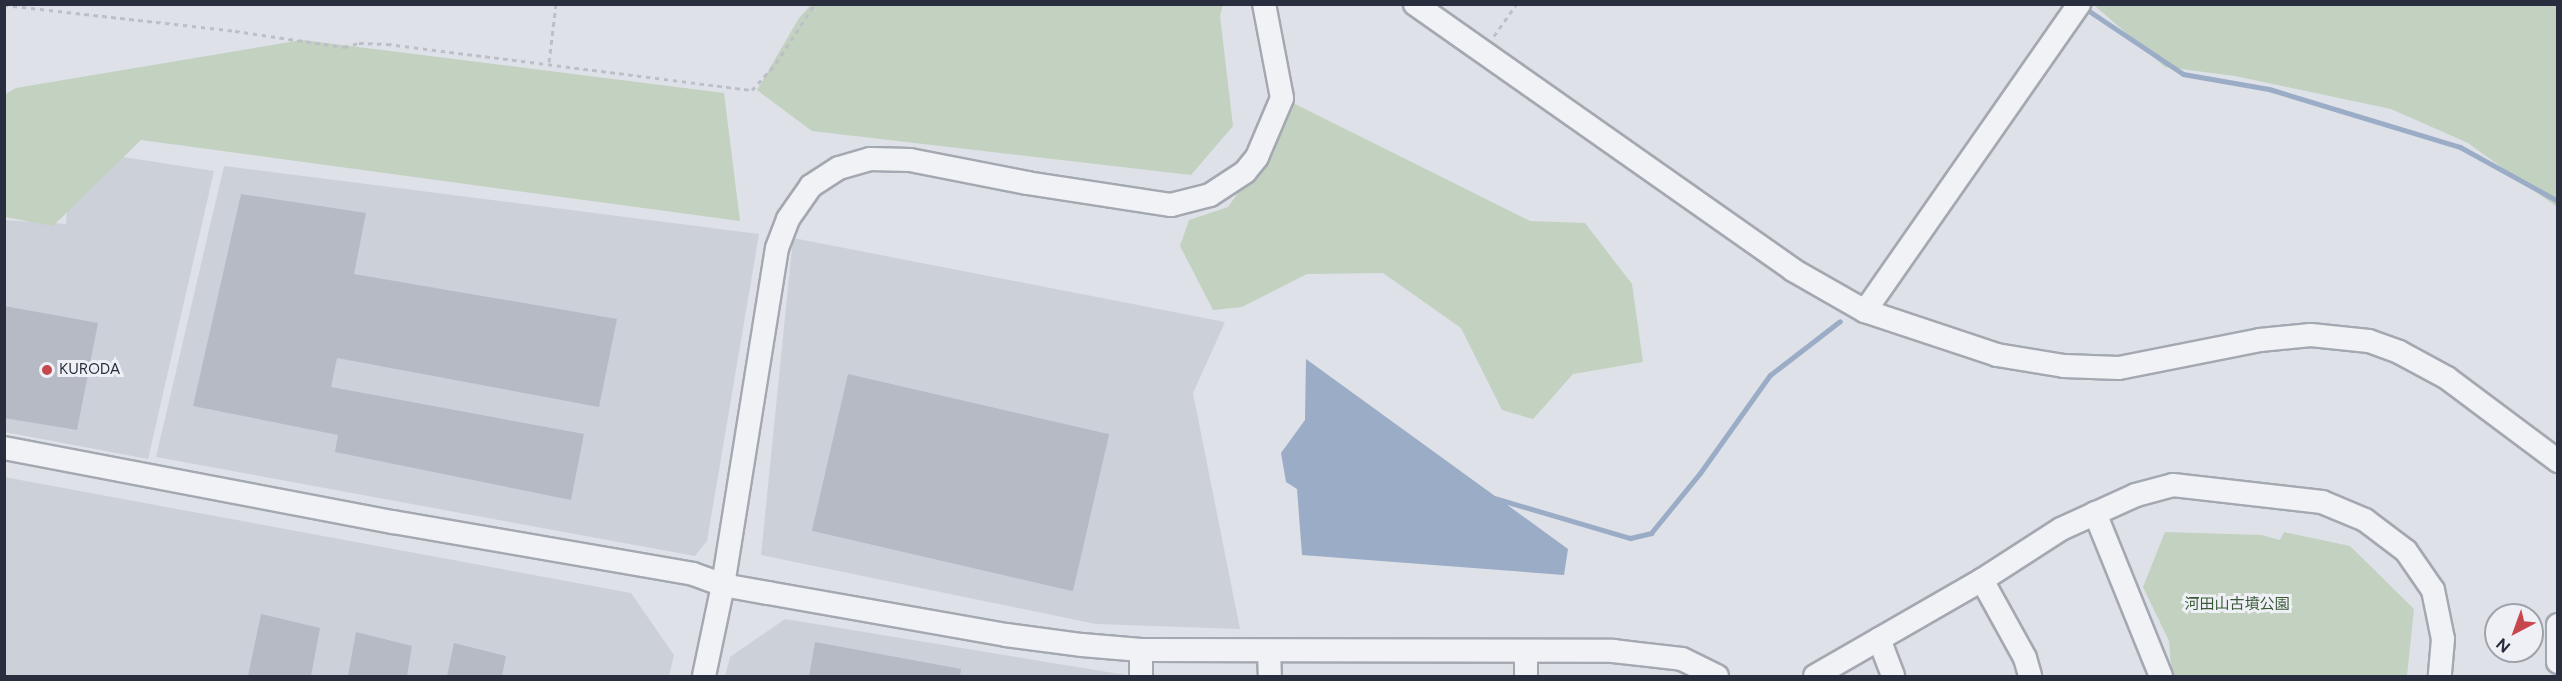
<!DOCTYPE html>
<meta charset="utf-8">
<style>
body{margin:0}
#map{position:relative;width:2562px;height:681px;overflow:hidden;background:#dee1e7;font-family:Figtree,"Noto Sans JP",sans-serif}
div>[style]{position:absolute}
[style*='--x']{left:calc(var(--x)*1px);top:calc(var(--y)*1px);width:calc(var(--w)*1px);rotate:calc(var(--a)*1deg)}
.built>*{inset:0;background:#ccd0d9}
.green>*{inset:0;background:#c2d1c0}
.water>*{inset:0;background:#9aacc6}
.stream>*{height:5px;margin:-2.5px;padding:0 2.5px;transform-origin:2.5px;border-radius:2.5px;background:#9aacc6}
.building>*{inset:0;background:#b6bac4;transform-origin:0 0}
.path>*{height:3px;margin-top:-1.5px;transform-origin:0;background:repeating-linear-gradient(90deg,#bdbfc6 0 4.5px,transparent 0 9px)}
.roads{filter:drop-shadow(2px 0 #a4a8b1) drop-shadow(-2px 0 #a4a8b1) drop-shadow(0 2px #a4a8b1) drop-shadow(0 -2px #a4a8b1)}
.minor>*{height:22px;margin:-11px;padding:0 11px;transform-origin:11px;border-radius:11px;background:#f1f2f6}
.dots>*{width:16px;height:16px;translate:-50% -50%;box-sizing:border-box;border:3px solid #eef0f5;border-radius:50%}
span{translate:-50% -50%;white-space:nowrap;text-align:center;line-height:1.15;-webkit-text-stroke:6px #eef0f5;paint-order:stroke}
.poi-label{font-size:15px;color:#282e3d}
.left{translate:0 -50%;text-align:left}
.park-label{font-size:15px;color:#395936}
.frame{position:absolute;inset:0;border:6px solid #282e3d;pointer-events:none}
.north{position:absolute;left:2484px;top:603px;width:60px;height:60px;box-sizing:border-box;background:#eef0f5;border:2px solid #9fa2ab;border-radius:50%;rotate:221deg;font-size:16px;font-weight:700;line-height:24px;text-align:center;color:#282e3d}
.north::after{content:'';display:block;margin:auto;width:21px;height:27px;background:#c8474f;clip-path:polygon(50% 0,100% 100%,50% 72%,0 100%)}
</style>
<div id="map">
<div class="built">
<i style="clip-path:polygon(71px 149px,214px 171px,148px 459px,5px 432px,4px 220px,66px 224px)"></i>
<i style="clip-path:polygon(224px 166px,759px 234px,707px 541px,695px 556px,156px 457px)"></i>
<i style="clip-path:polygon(793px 238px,1225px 322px,1193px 393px,1240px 629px,1096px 624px,761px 555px)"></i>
<i style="clip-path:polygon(4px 477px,631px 593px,674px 655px,669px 676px,5px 676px)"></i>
<i style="clip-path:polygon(785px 619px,1126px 675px,1126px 676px,725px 676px,730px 657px)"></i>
</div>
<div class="green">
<i style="clip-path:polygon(811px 5px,1223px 5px,1220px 16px,1233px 126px,1191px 175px,812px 131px,757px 90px,799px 18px)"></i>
<i style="clip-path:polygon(2094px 5px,2557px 5px,2557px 207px,2468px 143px,2391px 109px,2235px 76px,2165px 67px)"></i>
<i style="clip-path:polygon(302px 40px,724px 93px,740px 221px,141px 140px,53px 226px,5px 217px,5px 94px,16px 88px)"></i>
<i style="clip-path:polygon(1289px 101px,1530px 221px,1585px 223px,1632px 284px,1643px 362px,1573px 374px,1533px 419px,1502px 410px,1461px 328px,1383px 273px,1307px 274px,1242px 307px,1213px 310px,1180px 246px,1189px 220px,1228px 207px,1270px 148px)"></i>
<i style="clip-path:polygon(2165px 532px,2261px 535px,2280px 540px,2284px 532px,2350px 546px,2414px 609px,2407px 676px,2172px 676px,2169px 641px,2143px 587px)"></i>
</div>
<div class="water">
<i style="clip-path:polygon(1306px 359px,1568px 549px,1564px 575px,1302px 555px,1297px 489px,1286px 482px,1281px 453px,1305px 420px)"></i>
</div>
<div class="stream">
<i style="--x:2083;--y:7;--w:120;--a:33.8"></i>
<i style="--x:2183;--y:74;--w:87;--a:9.9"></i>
<i style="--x:2269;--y:89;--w:200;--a:16.9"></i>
<i style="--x:2460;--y:147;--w:112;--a:28.9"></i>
<i style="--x:1494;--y:498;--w:142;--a:16.4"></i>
<i style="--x:1630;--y:538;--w:22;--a:-13"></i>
<i style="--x:1651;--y:533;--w:77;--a:-50.8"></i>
<i style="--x:1700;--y:473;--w:120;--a:-54.5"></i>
<i style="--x:1770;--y:375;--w:88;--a:-37.6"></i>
</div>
<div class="building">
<i style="clip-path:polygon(241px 194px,366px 213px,354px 274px,617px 319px,599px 407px,337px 358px,331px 387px,584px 434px,571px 500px,335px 452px,338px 435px,193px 406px)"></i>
<i style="clip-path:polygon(4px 306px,98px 323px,77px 430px,4px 418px)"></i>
<i style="left:848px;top:374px;width:268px;height:161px;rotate:13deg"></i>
<i style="clip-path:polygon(261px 614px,320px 628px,311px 676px,248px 676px)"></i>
<i style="clip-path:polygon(356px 632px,412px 646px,407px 676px,348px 676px)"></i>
<i style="clip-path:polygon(815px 642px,961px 669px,960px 676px,809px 676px)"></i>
<i style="clip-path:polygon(454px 643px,506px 656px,502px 676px,447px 676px)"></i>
</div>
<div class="path">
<i style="--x:4;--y:5;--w:232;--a:6.4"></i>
<i style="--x:235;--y:31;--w:110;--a:8.4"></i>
<i style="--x:344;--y:47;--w:16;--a:-15"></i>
<i style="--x:359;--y:43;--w:28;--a:2"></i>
<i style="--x:387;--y:44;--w:368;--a:7.2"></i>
<i style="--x:752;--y:90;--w:36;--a:-48"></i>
<i style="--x:776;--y:63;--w:71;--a:-56.5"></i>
<i style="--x:1494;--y:36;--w:39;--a:-55"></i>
<i style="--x:549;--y:62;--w:58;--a:-83.1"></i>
</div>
<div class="roads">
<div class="minor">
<i style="--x:1415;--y:4;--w:462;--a:35.1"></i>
<i style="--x:1793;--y:270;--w:83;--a:29.7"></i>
<i style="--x:1865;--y:311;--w:139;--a:18.4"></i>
<i style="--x:1997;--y:355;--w:68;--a:9.3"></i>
<i style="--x:2064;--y:366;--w:55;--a:2.1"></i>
<i style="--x:2119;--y:368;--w:144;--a:-11.2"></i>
<i style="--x:2260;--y:340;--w:51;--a:-5.6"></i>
<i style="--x:2311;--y:335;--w:58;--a:5.9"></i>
<i style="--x:2369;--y:341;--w:32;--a:20"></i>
<i style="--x:2399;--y:352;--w:55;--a:28.4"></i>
<i style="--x:2447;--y:378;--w:139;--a:36.8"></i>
<i style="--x:1865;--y:311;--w:374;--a:-55.1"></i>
<i style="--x:4;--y:448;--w:396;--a:10.8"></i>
<i style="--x:393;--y:522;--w:304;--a:9.8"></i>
<i style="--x:693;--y:574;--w:32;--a:20"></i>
<i style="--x:723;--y:585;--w:46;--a:10.1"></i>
<i style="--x:768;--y:593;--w:242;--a:10"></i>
<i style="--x:1006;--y:635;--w:77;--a:7.5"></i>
<i style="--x:1082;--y:645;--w:59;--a:4.8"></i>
<i style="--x:1141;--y:650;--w:472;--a:0.1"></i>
<i style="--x:1613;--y:651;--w:69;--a:6.6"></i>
<i style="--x:1682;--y:659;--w:39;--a:26"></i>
<i style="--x:2095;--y:513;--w:176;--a:68"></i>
<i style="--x:1982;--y:580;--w:89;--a:61.1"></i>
<i style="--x:2025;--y:658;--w:19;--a:74"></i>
<i style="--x:2558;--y:625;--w:37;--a:90"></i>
<i style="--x:1879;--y:639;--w:40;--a:69"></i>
<i style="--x:1269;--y:651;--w:25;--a:88"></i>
<i style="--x:704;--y:676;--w:93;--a:-78.2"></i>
<i style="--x:723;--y:585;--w:341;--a:-80.9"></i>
<i style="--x:777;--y:248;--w:31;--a:-69"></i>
<i style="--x:788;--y:219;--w:40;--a:-55.1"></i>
<i style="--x:811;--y:186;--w:33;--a:-33"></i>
<i style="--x:839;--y:168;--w:32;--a:-16"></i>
<i style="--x:870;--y:159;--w:40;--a:1.4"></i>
<i style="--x:910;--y:160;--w:119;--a:11.1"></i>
<i style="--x:1027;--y:183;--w:146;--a:8.7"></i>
<i style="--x:1171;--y:205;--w:40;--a:-14.4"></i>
<i style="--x:1210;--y:195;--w:42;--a:-33.3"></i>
<i style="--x:1245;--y:172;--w:19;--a:-51"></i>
<i style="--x:1257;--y:157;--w:64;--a:-67"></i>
<i style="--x:1282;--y:98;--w:96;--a:-100.8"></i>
<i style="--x:1141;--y:676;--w:26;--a:-90"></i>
<i style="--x:1526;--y:676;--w:25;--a:-90"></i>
<i style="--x:1815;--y:676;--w:193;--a:-29.9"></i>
<i style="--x:1982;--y:580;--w:94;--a:-32.8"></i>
<i style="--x:2061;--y:529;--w:82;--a:-24.4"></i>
<i style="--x:2136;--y:495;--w:38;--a:-15"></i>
<i style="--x:2173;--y:485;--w:150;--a:6.5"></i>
<i style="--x:2322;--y:502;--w:47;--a:22.7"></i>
<i style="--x:2365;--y:520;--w:51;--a:37.1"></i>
<i style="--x:2406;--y:551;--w:47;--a:55.3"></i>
<i style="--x:2433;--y:590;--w:50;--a:78.5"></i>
<i style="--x:2443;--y:639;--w:37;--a:95"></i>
</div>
</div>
<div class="dots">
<i style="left:47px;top:370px;background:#c8474f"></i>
</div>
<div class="poi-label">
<span class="left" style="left:59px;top:370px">KURODA</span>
</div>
<div class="park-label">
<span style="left:2237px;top:605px">河田山古墳公園</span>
</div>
<div class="frame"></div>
<div class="north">N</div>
</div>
